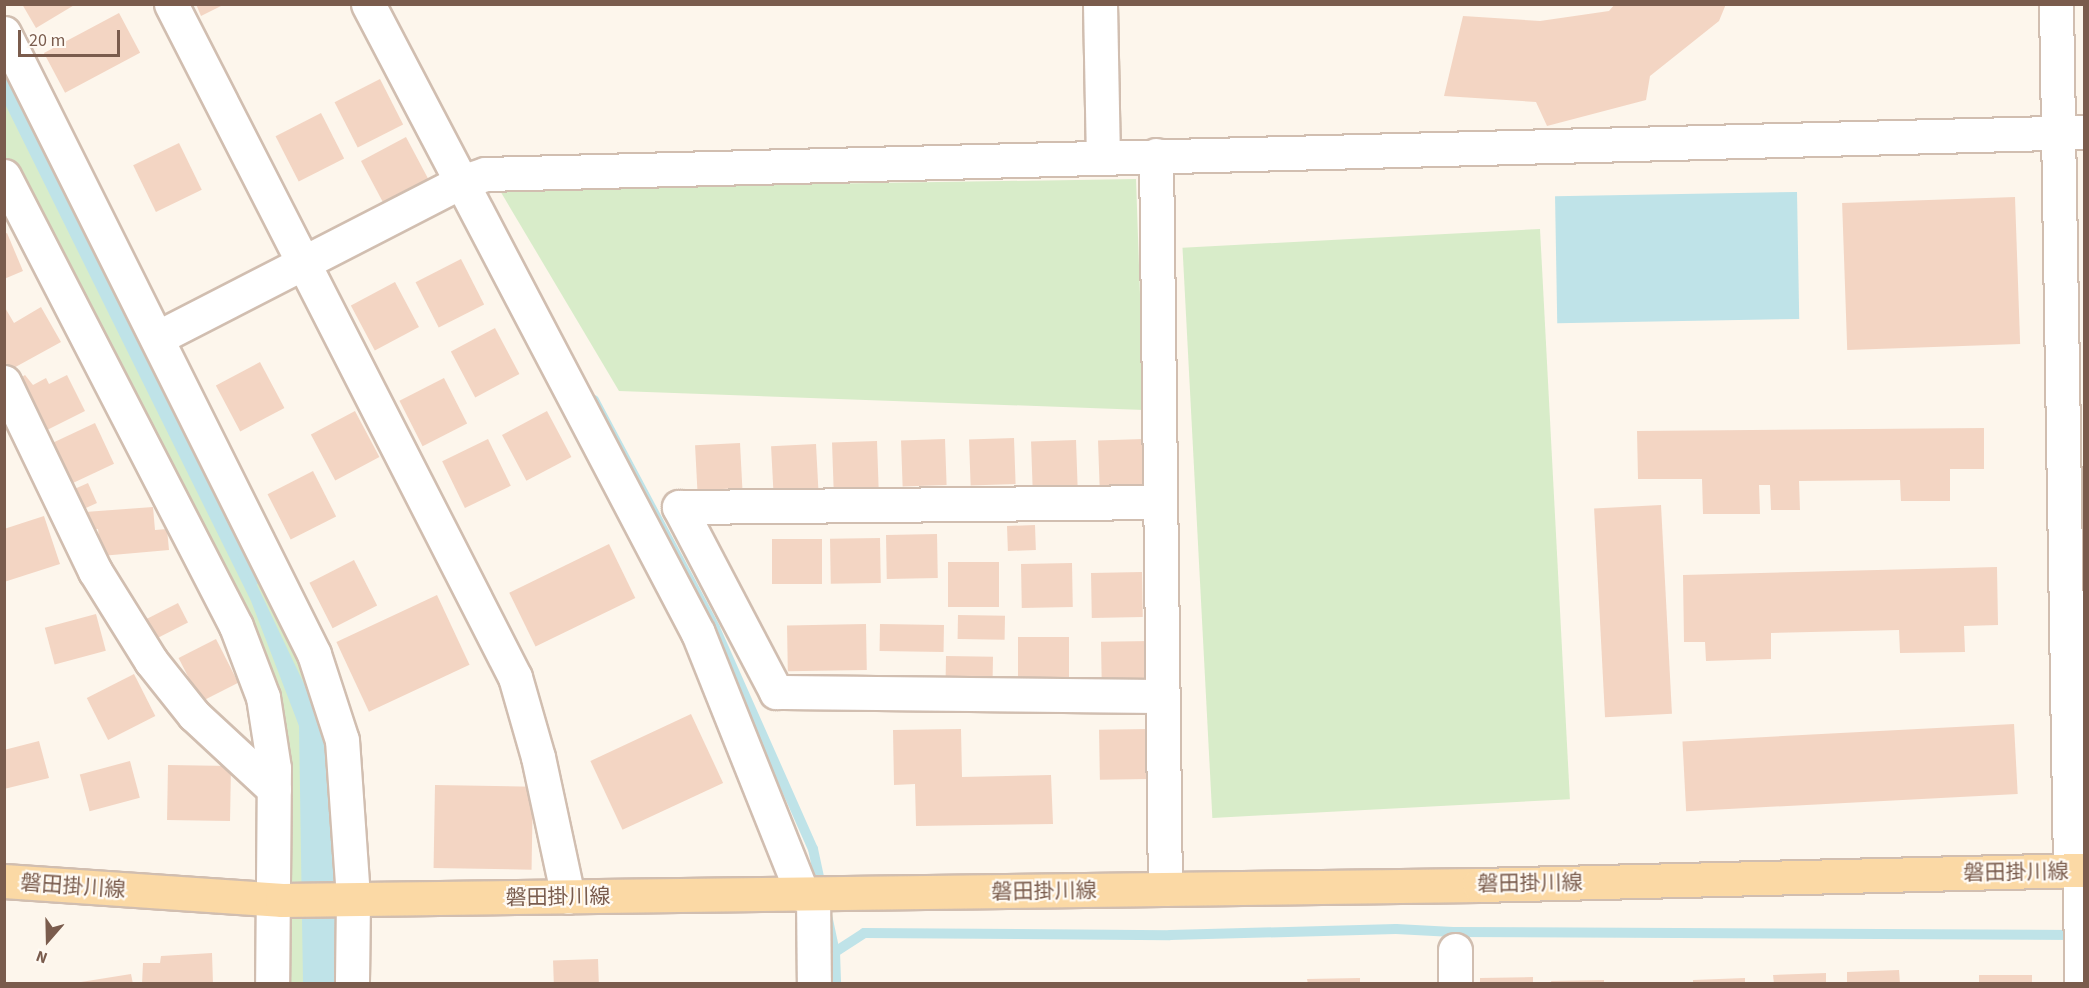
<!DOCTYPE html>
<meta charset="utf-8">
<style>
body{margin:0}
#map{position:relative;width:2089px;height:988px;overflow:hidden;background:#fdf6ec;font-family:"Source Sans 3","Noto Sans JP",sans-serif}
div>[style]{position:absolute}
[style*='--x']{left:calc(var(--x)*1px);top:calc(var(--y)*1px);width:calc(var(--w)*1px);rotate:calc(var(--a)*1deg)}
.green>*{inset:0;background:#d8ecc9;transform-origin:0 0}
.water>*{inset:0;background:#bfe3e8;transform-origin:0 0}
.stream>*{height:10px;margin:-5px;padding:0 5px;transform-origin:5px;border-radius:5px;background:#bfe3e8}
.building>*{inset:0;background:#f3d5c3;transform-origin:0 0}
.roads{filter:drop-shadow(2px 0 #d1beb0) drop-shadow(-2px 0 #d1beb0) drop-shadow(0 2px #d1beb0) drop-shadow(0 -2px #d1beb0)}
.minor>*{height:33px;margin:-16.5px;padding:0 16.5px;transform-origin:16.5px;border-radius:16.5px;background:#fff}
.major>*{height:33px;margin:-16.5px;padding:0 16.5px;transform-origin:16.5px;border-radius:16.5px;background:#fbd9a5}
span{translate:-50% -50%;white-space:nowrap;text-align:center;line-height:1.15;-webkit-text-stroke:4.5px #fffaf3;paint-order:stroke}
.street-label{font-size:21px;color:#7a5c4d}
.frame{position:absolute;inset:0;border:6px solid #7a5c4d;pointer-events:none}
.north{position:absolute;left:18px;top:910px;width:60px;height:60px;-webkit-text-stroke:4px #fffaf3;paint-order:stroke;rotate:200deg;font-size:16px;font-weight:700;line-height:24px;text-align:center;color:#7a5c4d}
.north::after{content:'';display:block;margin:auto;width:21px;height:27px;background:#7a5c4d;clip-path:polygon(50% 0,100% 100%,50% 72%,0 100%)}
.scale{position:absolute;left:18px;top:30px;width:102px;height:27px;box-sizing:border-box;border:3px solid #7a5c4d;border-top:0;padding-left:8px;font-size:18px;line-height:21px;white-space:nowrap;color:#7a5c4d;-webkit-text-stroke:4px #fffaf3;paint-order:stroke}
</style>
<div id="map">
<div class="green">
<i style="clip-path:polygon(5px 46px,317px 663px,351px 983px,278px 983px,266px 697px,5px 164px)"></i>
<i style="clip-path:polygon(1136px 179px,1144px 410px,619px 391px,499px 189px)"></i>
<i style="left:1540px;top:229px;width:571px;height:358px;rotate:87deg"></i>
</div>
<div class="water">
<i style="clip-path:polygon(4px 33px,157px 375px,325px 728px,337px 859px,335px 983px,303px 983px,299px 726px,251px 601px,5px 104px)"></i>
<i style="left:1797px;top:192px;width:127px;height:242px;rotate:89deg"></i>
</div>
<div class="stream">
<i style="--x:166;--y:394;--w:206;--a:64.4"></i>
<i style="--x:594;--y:400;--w:258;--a:62"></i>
<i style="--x:715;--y:628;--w:242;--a:66.1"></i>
<i style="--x:813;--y:849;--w:43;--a:77.9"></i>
<i style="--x:2081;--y:517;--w:168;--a:89"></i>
<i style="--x:827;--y:915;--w:38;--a:78"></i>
<i style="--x:835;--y:952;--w:32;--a:88"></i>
<i style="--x:835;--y:952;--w:35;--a:-33"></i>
<i style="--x:864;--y:933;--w:306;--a:0.4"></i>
<i style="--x:1170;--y:935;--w:226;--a:-1.5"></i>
<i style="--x:1396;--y:929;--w:57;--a:3"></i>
<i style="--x:1453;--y:932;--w:625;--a:0.28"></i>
</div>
<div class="building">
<i style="clip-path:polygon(22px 4px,76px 4px,36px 28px)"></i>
<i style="clip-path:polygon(196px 4px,225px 4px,201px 16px)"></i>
<i style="clip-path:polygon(1615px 4px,1726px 4px,1719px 21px,1650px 76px,1646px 100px,1547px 126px,1536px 102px,1444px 96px,1463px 16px,1540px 21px,1609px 11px)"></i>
<i style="left:119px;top:13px;width:45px;height:85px;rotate:62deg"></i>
<i style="left:380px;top:79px;width:51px;height:51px;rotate:63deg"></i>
<i style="left:321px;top:113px;width:51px;height:51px;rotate:63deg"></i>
<i style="left:406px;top:137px;width:52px;height:51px;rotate:62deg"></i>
<i style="left:179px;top:143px;width:52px;height:51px;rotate:64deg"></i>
<i style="left:2015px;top:197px;width:147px;height:173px;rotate:88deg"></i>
<i style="clip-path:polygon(7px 233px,23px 271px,4px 279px,4px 234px)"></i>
<i style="left:461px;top:259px;width:51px;height:51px;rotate:63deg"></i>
<i style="left:395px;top:282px;width:51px;height:50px;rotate:62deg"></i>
<i style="clip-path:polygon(4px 306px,14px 323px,41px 307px,61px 342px,10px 370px,4px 360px)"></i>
<i style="left:495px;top:328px;width:52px;height:50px;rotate:62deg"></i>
<i style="left:260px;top:362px;width:52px;height:50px;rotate:62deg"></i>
<i style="clip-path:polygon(25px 375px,33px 385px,46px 378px,49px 384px,67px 375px,85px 411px,35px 436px,8px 386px)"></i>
<i style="left:444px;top:378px;width:51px;height:50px;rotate:63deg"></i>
<i style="left:355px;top:411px;width:52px;height:50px;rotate:62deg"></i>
<i style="left:547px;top:411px;width:52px;height:51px;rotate:62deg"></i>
<i style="left:95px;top:423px;width:45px;height:50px;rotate:65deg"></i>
<i style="clip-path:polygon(1984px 428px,1984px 469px,1950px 469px,1950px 501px,1901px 501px,1900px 480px,1799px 481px,1800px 510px,1771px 510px,1770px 485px,1759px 485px,1760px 514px,1703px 514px,1702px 479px,1638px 479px,1637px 431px)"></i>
<i style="left:1014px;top:438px;width:46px;height:45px;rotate:88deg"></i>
<i style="left:488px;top:439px;width:52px;height:51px;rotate:64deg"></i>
<i style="left:945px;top:439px;width:46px;height:44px;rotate:88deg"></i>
<i style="left:1143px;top:439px;width:46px;height:45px;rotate:88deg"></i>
<i style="left:1076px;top:440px;width:46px;height:45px;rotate:88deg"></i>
<i style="left:877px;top:441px;width:46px;height:45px;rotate:88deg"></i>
<i style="left:740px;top:443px;width:45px;height:45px;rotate:87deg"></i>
<i style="left:816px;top:444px;width:45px;height:45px;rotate:87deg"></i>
<i style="left:313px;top:471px;width:51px;height:51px;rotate:63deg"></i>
<i style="left:88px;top:483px;width:22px;height:27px;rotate:66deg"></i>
<i style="left:1661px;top:505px;width:209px;height:67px;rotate:87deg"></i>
<i style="clip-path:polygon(153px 507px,155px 530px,167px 529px,169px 550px,101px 556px,98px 529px,86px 530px,85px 512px)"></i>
<i style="clip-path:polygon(44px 516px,60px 564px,4px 582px,4px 529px)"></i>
<i style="left:1035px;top:525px;width:25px;height:28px;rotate:88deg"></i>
<i style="left:937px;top:534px;width:44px;height:51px;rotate:89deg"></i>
<i style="left:880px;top:538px;width:45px;height:50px;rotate:89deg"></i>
<i style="left:772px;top:539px;width:50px;height:45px"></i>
<i style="left:609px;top:544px;width:60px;height:111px;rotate:64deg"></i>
<i style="left:354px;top:560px;width:51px;height:50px;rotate:63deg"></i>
<i style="left:999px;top:562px;width:45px;height:51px;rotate:90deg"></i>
<i style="left:1072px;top:563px;width:44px;height:51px;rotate:89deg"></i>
<i style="clip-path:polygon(1997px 567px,1998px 625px,1964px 626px,1965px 652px,1900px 653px,1899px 630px,1771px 633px,1771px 659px,1706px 661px,1705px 642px,1684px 642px,1683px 575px)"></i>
<i style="left:1142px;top:572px;width:45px;height:51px;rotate:89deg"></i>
<i style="left:437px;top:595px;width:77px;height:111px;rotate:65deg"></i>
<i style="left:178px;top:603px;width:22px;height:43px;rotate:63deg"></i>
<i style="left:96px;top:614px;width:38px;height:53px;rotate:75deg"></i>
<i style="left:958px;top:615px;width:47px;height:24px;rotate:1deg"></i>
<i style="left:866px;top:624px;width:46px;height:79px;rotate:89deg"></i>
<i style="left:880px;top:624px;width:64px;height:27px;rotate:1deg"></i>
<i style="left:1069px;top:637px;width:45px;height:51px;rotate:90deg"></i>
<i style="left:216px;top:639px;width:49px;height:42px;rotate:63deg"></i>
<i style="left:1151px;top:641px;width:45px;height:50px;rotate:89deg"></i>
<i style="left:946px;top:656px;width:47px;height:25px;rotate:1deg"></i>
<i style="left:134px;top:674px;width:47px;height:53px;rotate:63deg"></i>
<i style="left:691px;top:714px;width:76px;height:111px;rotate:65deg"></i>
<i style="left:2014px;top:724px;width:70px;height:332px;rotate:87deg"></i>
<i style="clip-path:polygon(961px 729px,962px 777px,1051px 775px,1053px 824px,916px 826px,915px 784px,894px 785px,893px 730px)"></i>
<i style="left:1148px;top:729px;width:50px;height:49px;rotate:89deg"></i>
<i style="clip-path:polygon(39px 741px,49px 778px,4px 789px,4px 750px)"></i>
<i style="left:130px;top:761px;width:38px;height:52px;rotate:75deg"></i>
<i style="left:168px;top:765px;width:63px;height:55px;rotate:1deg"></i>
<i style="left:435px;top:785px;width:98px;height:83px;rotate:1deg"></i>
<i style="clip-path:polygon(212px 953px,213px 984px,142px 984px,143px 963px,160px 963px,161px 956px)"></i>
<i style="left:598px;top:959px;width:25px;height:45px;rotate:88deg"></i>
<i style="clip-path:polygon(1899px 970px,1900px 984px,1847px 984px,1847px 972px)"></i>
<i style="clip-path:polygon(1826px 973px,1826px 984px,1774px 984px,1773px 975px)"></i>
<i style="clip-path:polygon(131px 974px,133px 984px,81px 984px,81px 982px)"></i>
<i style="left:2032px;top:975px;width:9px;height:53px;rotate:90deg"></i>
<i style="clip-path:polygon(1533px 977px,1533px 984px,1480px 984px,1480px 978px)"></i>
<i style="clip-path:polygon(1360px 978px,1360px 984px,1308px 984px,1307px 979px)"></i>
<i style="clip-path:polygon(1745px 978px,1745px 984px,1693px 984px,1693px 980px)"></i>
<i style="clip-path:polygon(1604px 980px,1604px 984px,1552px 984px,1551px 981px)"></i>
</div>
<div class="roads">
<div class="minor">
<i style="--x:171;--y:4;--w:756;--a:62.93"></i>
<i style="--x:515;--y:677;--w:83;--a:74"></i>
<i style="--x:538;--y:757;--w:143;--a:77.9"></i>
<i style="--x:368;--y:4;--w:710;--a:62.32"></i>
<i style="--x:698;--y:633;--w:282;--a:68.2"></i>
<i style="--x:1100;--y:4;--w:152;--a:88.9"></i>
<i style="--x:2056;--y:4;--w:867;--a:89.07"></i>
<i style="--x:4;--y:33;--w:694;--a:63.47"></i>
<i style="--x:314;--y:654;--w:90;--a:72"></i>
<i style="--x:342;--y:740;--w:159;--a:86"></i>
<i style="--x:353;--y:899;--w:85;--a:90.7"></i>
<i style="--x:1156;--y:155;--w:734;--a:89.3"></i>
<i style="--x:4;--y:176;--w:506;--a:62.73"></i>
<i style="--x:236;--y:626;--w:76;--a:69.2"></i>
<i style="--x:263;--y:697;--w:72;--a:81.2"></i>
<i style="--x:274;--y:768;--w:216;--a:90.5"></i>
<i style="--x:157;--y:338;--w:342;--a:-27.2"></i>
<i style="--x:461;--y:182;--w:25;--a:-18"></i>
<i style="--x:485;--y:174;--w:1600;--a:-1.5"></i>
<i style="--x:4;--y:382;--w:210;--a:64.3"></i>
<i style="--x:95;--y:571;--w:106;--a:58.1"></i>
<i style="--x:151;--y:661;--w:69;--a:51.5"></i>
<i style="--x:194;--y:715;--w:109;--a:42.8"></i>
<i style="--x:1160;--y:502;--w:481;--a:179.4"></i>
<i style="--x:679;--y:507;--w:209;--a:62.3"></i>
<i style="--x:776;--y:692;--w:387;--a:0.6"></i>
<i style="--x:2080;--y:870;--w:114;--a:89.5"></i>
<i style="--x:813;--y:895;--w:89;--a:89.4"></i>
<i style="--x:1455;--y:984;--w:34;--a:-90"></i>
</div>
<div class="major">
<i style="--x:4;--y:881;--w:279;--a:3.9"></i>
<i style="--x:282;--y:900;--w:1197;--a:-0.72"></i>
<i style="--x:1479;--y:885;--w:605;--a:-1.42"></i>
</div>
</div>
<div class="street-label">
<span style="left:2016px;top:872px;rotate:-1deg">磐田掛川線</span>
<span style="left:1530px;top:883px;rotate:-1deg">磐田掛川線</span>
<span style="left:73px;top:886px;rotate:4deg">磐田掛川線</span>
<span style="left:1044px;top:891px;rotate:-1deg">磐田掛川線</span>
<span style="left:558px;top:897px;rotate:-1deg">磐田掛川線</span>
</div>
<div class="frame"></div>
<div class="north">N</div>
<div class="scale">20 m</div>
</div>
